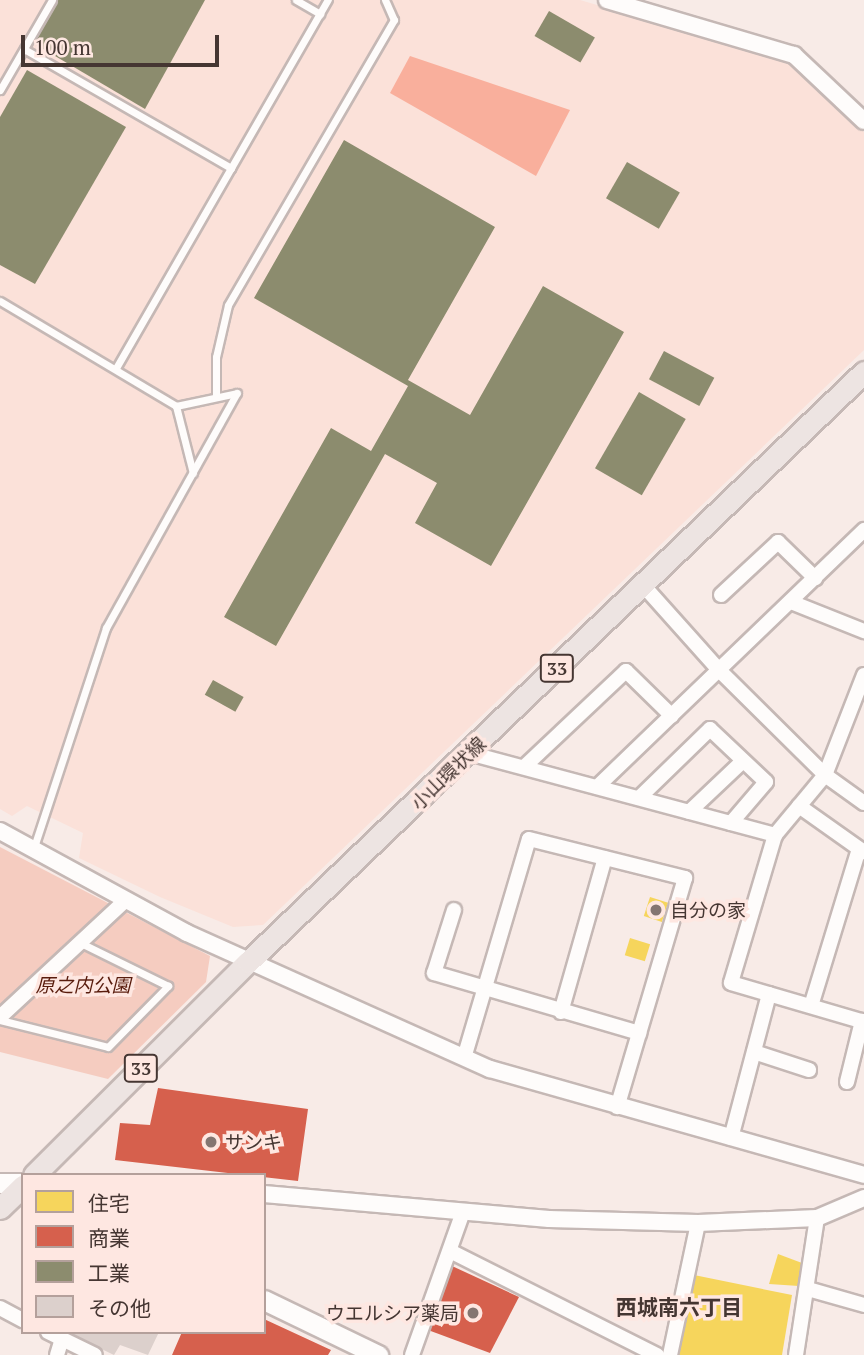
<!DOCTYPE html>
<meta charset="utf-8">
<style>
body{margin:0}
#map{position:relative;width:864px;height:1355px;overflow:hidden;background:#f8ebe7;font-family:"PT Serif","Noto Sans JP",serif}
div>[style]{position:absolute}
[style*='--x']{left:calc(var(--x)*1px);top:calc(var(--y)*1px);width:calc(var(--w)*1px);rotate:calc(var(--a)*1deg)}
.built>*{inset:0;background:#fbe1d9}
.green>*{inset:0;background:#f5ccc0}
.water>*{inset:0;background:#f9af9c}
.homes>*{inset:0;background:#f6d55c;transform-origin:0 0}
.shops>*{inset:0;background:#d6604d}
.industry>*{inset:0;background:#8c8c6e;transform-origin:0 0}
.building>*{inset:0;background:#dcd0cc}
.roads{filter:drop-shadow(2px 0 #c5b8b5) drop-shadow(-2px 0 #c5b8b5) drop-shadow(0 2px #c5b8b5) drop-shadow(0 -2px #c5b8b5)}
.service>*{height:7px;margin:-3.5px;padding:0 3.5px;transform-origin:3.5px;border-radius:3.5px;background:#fefcfb}
.minor>*{height:14px;margin:-7px;padding:0 7px;transform-origin:7px;border-radius:7px;background:#fefcfb}
.tertiary>*{height:16px;margin:-8px;padding:0 8px;transform-origin:8px;border-radius:8px;background:#fefcfb}
.secondary>*{height:19px;margin:-9.5px;padding:0 9.5px;transform-origin:9.5px;border-radius:9.5px;background:#fefcfb}
.primary>*{height:21px;margin:-10.5px;padding:0 10.5px;transform-origin:10.5px;border-radius:10.5px;background:#ede4e2}
.dots>*{width:19px;height:19px;translate:-50% -50%;box-sizing:border-box;border:4px solid #fee7e1;border-radius:50%}
span{translate:-50% -50%;white-space:nowrap;text-align:center;line-height:1.15;-webkit-text-stroke:7px #fee7e1;paint-order:stroke}
.shield-label span{padding:2px 5px;background:#fee7e1;border:2px solid;border-radius:5px;-webkit-text-stroke-width:0}
.shield-label{font-size:18px;color:#453632;font-weight:700}
.street-label{font-size:19px;color:#453632}
.poi-label{font-size:19px;color:#453632}
.left{translate:0 -50%;text-align:left}
.right{translate:-100% -50%;text-align:right}
.park-label{font-size:19px;color:#591c0d;font-style:italic}
.neighbourhood-label{font-size:21px;color:#453632;font-weight:700}
.legend{position:absolute;left:21px;top:1173px;width:245px;height:161px;box-sizing:border-box;background:#fee7e1;border:2px solid #b4a09b;margin:0;padding:9px 12px;list-style:none;font-size:21px;color:#453632}
.legend li{display:flex;align-items:center;gap:14px;height:35px}
.legend b{width:35px;border:2px solid #b4a09b}
.scale{position:absolute;left:21px;top:35px;width:198px;height:32px;box-sizing:border-box;border:4px solid #453632;border-top:0;padding-left:9px;font-size:21px;line-height:24px;white-space:nowrap;color:#453632;-webkit-text-stroke:5px #fee7e1;paint-order:stroke}
</style>
<div id="map">
<div class="built">
<i style="clip-path:polygon(0 0,580px 0,788px 61px,864px 132px,864px 350px,263px 925px,233px 927px,160px 897px,79px 858px,83px 833px,27px 806px,12px 816px,0 809px)"></i>
</div>
<div class="green">
<i style="clip-path:polygon(0 847px,210px 956px,206px 982px,108px 1079px,0 1052px)"></i>
</div>
<div class="water">
<i style="clip-path:polygon(410px 56px,570px 110px,536px 176px,390px 93px)"></i>
</div>
<div class="homes">
<i style="left:650px;top:897px;width:19px;height:20px;rotate:18deg"></i>
<i style="left:630px;top:938px;width:21px;height:18px;rotate:17deg"></i>
<i style="clip-path:polygon(778px 1254px,802px 1263px,799px 1286px,769px 1284px)"></i>
<i style="clip-path:polygon(694px 1275px,792px 1295px,782px 1355px,678px 1355px)"></i>
</div>
<div class="shops">
<i style="clip-path:polygon(158px 1088px,308px 1109px,298px 1181px,115px 1160px,120px 1123px,150px 1125px)"></i>
<i style="clip-path:polygon(452px 1266px,519px 1297px,490px 1353px,428px 1330px)"></i>
<i style="clip-path:polygon(264px 1319px,331px 1350px,328px 1355px,172px 1355px,182px 1332px,264px 1332px)"></i>
</div>
<div class="industry">
<i style="clip-path:polygon(58px 0,205px 0,145px 109px,33px 43px)"></i>
<i style="left:549px;top:11px;width:53px;height:29px;rotate:30deg"></i>
<i style="clip-path:polygon(27px 70px,126px 127px,35px 284px,0 265px,0 117px)"></i>
<i style="clip-path:polygon(344px 140px,495px 227px,408px 380px,470px 415px,543px 286px,624px 332px,491px 566px,415px 523px,437px 483px,385px 454px,276px 646px,224px 617px,331px 428px,371px 451px,408px 386px,254px 298px)"></i>
<i style="left:627px;top:162px;width:61px;height:42px;rotate:30deg"></i>
<i style="left:664px;top:351px;width:57px;height:32px;rotate:28deg"></i>
<i style="left:639px;top:392px;width:54px;height:88px;rotate:30deg"></i>
<i style="left:213px;top:680px;width:35px;height:17px;rotate:29deg"></i>
</div>
<div class="building">
<i style="clip-path:polygon(66px 1332px,159px 1332px,148px 1355px,120px 1345px,114px 1355px)"></i>
</div>
<div class="roads">
<div class="service">
<i style="--x:296;--y:0;--w:28;--a:30"></i>
<i style="--x:24;--y:49;--w:239;--a:29.9"></i>
<i style="--x:0;--y:90;--w:104;--a:-60"></i>
<i style="--x:0;--y:301;--w:205;--a:30.8"></i>
<i style="--x:176;--y:406;--w:69;--a:75.8"></i>
<i style="--x:116;--y:368;--w:425;--a:-60.1"></i>
<i style="--x:216;--y:395;--w:38;--a:-90"></i>
<i style="--x:216;--y:357;--w:53;--a:-77"></i>
<i style="--x:228;--y:305;--w:330;--a:-59.8"></i>
<i style="--x:394;--y:20;--w:22;--a:-114"></i>
<i style="--x:176;--y:406;--w:62;--a:-12"></i>
<i style="--x:33;--y:850;--w:234;--a:-71.8"></i>
<i style="--x:106;--y:628;--w:269;--a:-60.9"></i>
<i style="--x:0;--y:1020;--w:111;--a:14"></i>
<i style="--x:108;--y:1047;--w:86;--a:-45.5"></i>
<i style="--x:168;--y:986;--w:97;--a:-153.7"></i>
</div>
<div class="minor">
<i style="--x:643;--y:585;--w:115;--a:48.2"></i>
<i style="--x:720;--y:671;--w:148;--a:44.7"></i>
<i style="--x:825;--y:775;--w:48;--a:35.7"></i>
<i style="--x:721;--y:595;--w:78;--a:-42.9"></i>
<i style="--x:778;--y:542;--w:52;--a:44.2"></i>
<i style="--x:791;--y:602;--w:79;--a:21.7"></i>
<i style="--x:864;--y:675;--w:107;--a:111.3"></i>
<i style="--x:825;--y:775;--w:78;--a:129.8"></i>
<i style="--x:775;--y:835;--w:154;--a:106.6"></i>
<i style="--x:731;--y:983;--w:139;--a:16.3"></i>
<i style="--x:469;--y:753;--w:317;--a:15"></i>
<i style="--x:524;--y:767;--w:140;--a:-43.3"></i>
<i style="--x:626;--y:671;--w:64;--a:44.4"></i>
<i style="--x:597;--y:787;--w:371;--a:-43.9"></i>
<i style="--x:639;--y:798;--w:99;--a:-44.2"></i>
<i style="--x:710;--y:729;--w:77;--a:43.4"></i>
<i style="--x:766;--y:782;--w:54;--a:130.5"></i>
<i style="--x:799;--y:806;--w:80;--a:35.3"></i>
<i style="--x:689;--y:812;--w:74;--a:-43.4"></i>
<i style="--x:454;--y:910;--w:66;--a:107.6"></i>
<i style="--x:434;--y:973;--w:214;--a:16.3"></i>
<i style="--x:811;--y:1006;--w:164;--a:-73"></i>
<i style="--x:561;--y:1012;--w:160;--a:-74.1"></i>
<i style="--x:0;--y:1017;--w:172;--a:-42.9"></i>
<i style="--x:754;--y:1052;--w:58;--a:18.1"></i>
<i style="--x:464;--y:1058;--w:228;--a:-73.5"></i>
<i style="--x:529;--y:839;--w:161;--a:14"></i>
<i style="--x:685;--y:878;--w:239;--a:106.5"></i>
<i style="--x:847;--y:1082;--w:63;--a:-76.2"></i>
<i style="--x:731;--y:1138;--w:149;--a:-75.2"></i>
<i style="--x:450;--y:1251;--w:232;--a:26.7"></i>
<i style="--x:808;--y:1289;--w:58;--a:15.9"></i>
<i style="--x:0;--y:1308;--w:26;--a:28"></i>
<i style="--x:48;--y:1332;--w:52;--a:26.1"></i>
<i style="--x:57;--y:1355;--w:17;--a:-73"></i>
<i style="--x:412;--y:1355;--w:152;--a:-70.4"></i>
<i style="--x:670;--y:1355;--w:135;--a:-78"></i>
<i style="--x:796;--y:1355;--w:139;--a:-81.3"></i>
</div>
<div class="tertiary">
<i style="--x:607;--y:0;--w:195;--a:16.4"></i>
<i style="--x:794;--y:55;--w:96;--a:43.3"></i>
<i style="--x:0;--y:831;--w:213;--a:28.6"></i>
<i style="--x:187;--y:933;--w:332;--a:24.2"></i>
<i style="--x:490;--y:1069;--w:389;--a:15.8"></i>
<i style="--x:264;--y:1194;--w:286;--a:5"></i>
<i style="--x:549;--y:1219;--w:149;--a:1.5"></i>
<i style="--x:698;--y:1223;--w:119;--a:-2.4"></i>
<i style="--x:817;--y:1218;--w:51;--a:-23.1"></i>
</div>
<div class="secondary">
<i style="--x:0;--y:1183;--w:23;--a:0"></i>
<i style="--x:264;--y:1300;--w:127;--a:25.8"></i>
</div>
<div class="primary">
<i style="--x:34;--y:1175;--w:302;--a:-44.9"></i>
<i style="--x:248;--y:962;--w:853;--a:-43.76"></i>
<i style="--x:0;--y:1208;--w:32;--a:-44"></i>
</div>
</div>
<div class="dots">
<i style="left:656px;top:910px;background:#847571"></i>
<i style="left:211px;top:1142px;background:#847571"></i>
<i style="left:473px;top:1313px;background:#847571"></i>
</div>
<div class="shield-label">
<span style="left:557px;top:668px">33</span>
<span style="left:141px;top:1068px">33</span>
</div>
<div class="street-label">
<span style="left:448px;top:773px;rotate:-44deg">小山環状線</span>
</div>
<div class="poi-label">
<span class="left" style="left:670px;top:910px">自分の家</span>
<span class="left" style="left:225px;top:1142px">サンキ</span>
<span class="right" style="left:459px;top:1313px">ウエルシア薬局</span>
</div>
<div class="park-label">
<span style="left:83px;top:985px">原之内公園</span>
</div>
<div class="neighbourhood-label">
<span style="left:679px;top:1307px">西城南六丁目</span>
</div>
<ul class="legend">
<li><b style="height:19px;background:#f6d55c"></b>住宅</li>
<li><b style="height:19px;background:#d6604d"></b>商業</li>
<li><b style="height:19px;background:#8c8c6e"></b>工業</li>
<li><b style="height:19px;background:#dcd0cc"></b>その他</li>
</ul>
<div class="scale">100 m</div>
</div>
